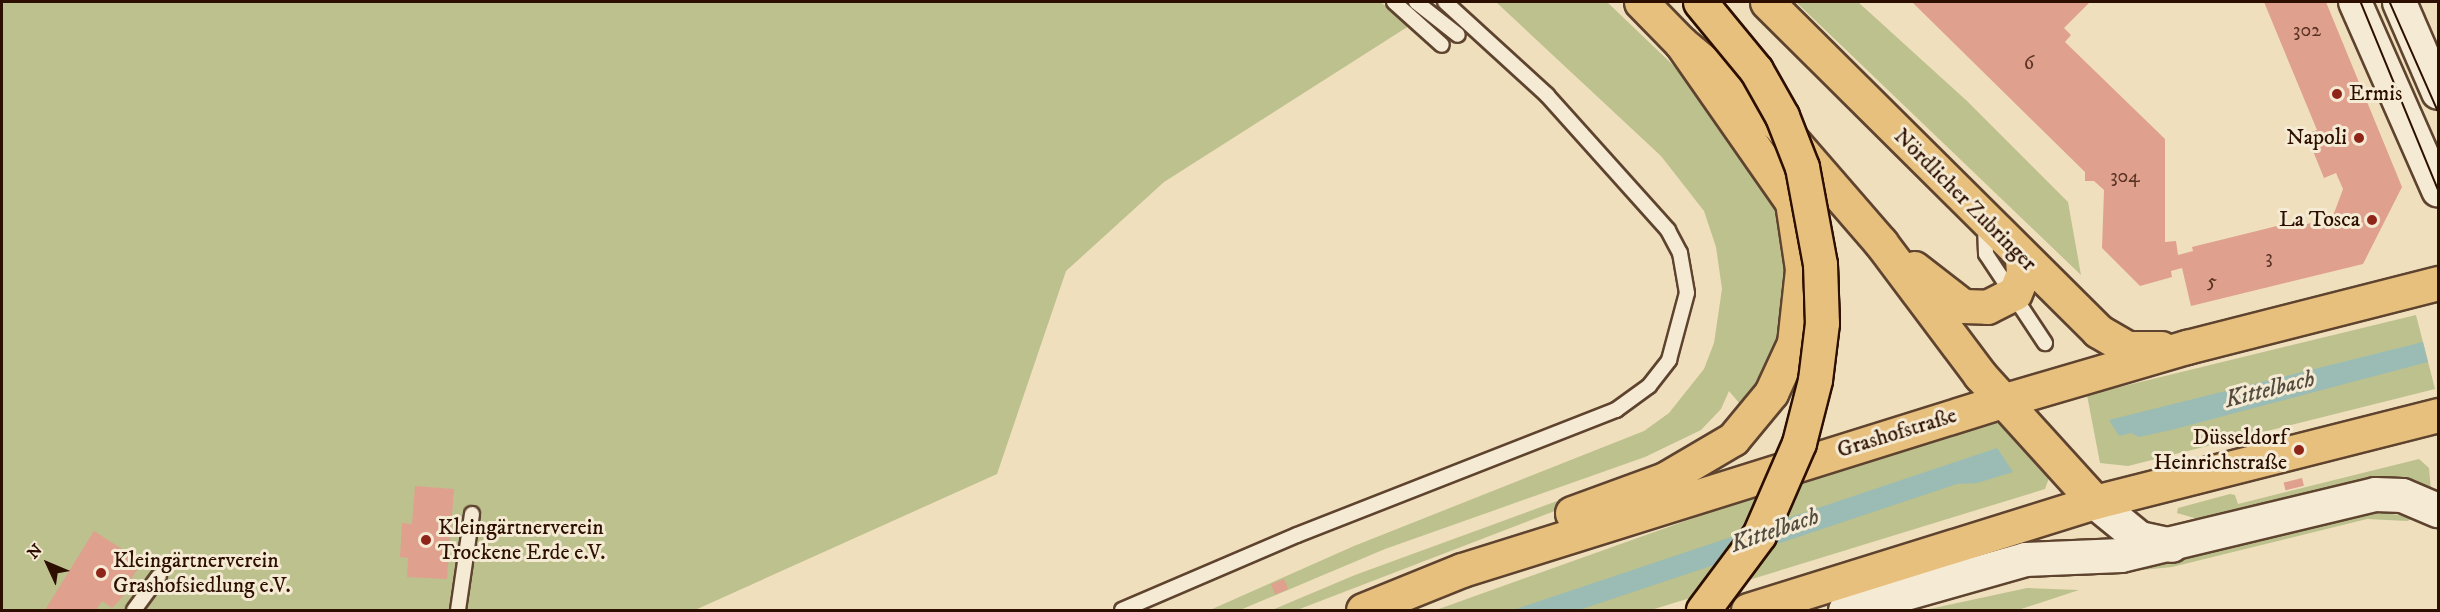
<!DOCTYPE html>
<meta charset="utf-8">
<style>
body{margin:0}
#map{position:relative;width:2440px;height:612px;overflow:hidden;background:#efdfbc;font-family:"IM FELL DW Pica",serif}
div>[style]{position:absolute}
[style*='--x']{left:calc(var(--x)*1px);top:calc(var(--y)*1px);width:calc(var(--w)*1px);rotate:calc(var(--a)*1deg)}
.green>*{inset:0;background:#bcc18e}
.water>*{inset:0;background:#9abcb5}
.building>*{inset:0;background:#e0a08e;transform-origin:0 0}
.roads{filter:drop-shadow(2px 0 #5e432f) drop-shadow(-2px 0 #5e432f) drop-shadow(0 2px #5e432f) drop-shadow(0 -2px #5e432f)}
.service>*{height:14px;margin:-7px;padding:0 7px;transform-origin:7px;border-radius:7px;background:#f5ead3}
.tertiary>*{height:32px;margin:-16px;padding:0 16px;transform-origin:16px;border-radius:16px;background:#f5ead3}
.secondary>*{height:33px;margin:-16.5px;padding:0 16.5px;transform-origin:16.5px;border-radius:16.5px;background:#f5ead3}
.primary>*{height:33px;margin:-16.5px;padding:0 16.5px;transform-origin:16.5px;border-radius:16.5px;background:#e8c07e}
.tram>*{height:1.5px;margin:-0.75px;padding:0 0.75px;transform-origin:0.75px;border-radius:0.75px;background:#2d0f00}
.bridges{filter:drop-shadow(2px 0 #2d0f00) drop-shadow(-2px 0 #2d0f00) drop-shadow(0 2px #2d0f00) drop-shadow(0 -2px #2d0f00)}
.primary-bridge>*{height:33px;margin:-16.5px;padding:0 16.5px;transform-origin:16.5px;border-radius:16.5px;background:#e8c07e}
.dots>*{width:16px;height:16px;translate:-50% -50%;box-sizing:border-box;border:3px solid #f5ead3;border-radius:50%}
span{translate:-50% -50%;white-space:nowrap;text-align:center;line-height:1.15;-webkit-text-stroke:6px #f5ead3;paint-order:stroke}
.number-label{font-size:20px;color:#5a3324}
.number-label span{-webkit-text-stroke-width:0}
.poi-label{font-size:22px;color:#2d0f00}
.left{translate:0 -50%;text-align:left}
.right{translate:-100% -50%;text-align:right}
.street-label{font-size:22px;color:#2d0f00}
.water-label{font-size:24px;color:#534c3f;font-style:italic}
.frame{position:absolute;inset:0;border:3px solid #2d0f00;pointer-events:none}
.north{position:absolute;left:18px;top:534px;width:60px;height:60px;-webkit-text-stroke:4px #f5ead3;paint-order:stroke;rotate:314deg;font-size:16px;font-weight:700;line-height:24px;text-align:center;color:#2d0f00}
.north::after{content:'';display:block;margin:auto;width:21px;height:27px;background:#2d0f00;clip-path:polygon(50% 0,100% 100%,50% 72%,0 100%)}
</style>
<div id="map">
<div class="green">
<i style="clip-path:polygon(2px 2px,1380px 2px,1412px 24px,1164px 182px,1066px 271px,997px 474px,695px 610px,2px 610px)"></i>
<i style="clip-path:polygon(1496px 2px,1607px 2px,1674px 66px,1739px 143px,1766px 185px,1787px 243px,1784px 337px,1745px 410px,1729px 391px,1721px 409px,1701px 430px,1645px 457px,1385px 549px,1240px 610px,1210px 610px,1354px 546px,1644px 431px,1669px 413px,1704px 369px,1714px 343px,1722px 289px,1716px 247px,1704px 211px,1661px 156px)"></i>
<i style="clip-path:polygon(1796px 2px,1858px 2px,1967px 101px,2068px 202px,2081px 275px)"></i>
<i style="clip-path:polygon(2416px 315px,2435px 389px,2128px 466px,2100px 463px,2087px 395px)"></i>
<i style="clip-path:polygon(1999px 420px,2049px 478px,2045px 489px,1651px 610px,1436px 610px,1842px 465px)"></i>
<i style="clip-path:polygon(2419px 459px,2429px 468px,2431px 491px,2198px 519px,2177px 513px,2178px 508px,2230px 494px,2235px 495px,2238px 504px)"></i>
<i style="clip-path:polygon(1661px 463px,1664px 469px,1297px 610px,1272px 610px,1355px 575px)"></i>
<i style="clip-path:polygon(2370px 510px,2415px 518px,2407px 521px,2367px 519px,2172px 567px,2092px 575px,2042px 572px)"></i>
<i style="clip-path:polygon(2027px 588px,2079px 590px,2018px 610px,1925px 610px)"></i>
</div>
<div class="water">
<i style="clip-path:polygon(2423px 342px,2428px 362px,2171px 430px,2139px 437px,2131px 433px,2119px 436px,2109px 420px)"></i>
<i style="clip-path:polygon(1997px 448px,2013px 472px,1977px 483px,1957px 484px,1579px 610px,1513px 610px)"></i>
</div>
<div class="building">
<i style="clip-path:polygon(1912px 2px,2090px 2px,2064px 28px,2071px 35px,2065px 42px,2165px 139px,2165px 242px,2176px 241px,2178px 255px,2193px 251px,2192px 247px,2297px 221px,2298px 226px,2320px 221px,2321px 226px,2330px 224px,2343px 189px,2336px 173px,2324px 178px,2306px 134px,2317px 130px,2264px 2px,2326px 2px,2402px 187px,2363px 264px,2191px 306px,2182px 268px,2171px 271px,2172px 277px,2140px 286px,2102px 248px,2104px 190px,2094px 181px,2085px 181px,2085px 172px)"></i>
<i style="left:2302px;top:478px;width:8px;height:19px;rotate:76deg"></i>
<i style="clip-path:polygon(415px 486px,454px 489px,447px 579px,407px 577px,408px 558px,400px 557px,402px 523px,412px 524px)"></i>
<i style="clip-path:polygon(94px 531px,142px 562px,128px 584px,132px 587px,112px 608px,102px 601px,96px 610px,45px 610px)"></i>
<i style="left:1284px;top:579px;width:11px;height:14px;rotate:68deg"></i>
</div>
<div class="roads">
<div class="service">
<i style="--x:1394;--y:2;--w:64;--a:41.9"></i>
<i style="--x:1416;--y:2;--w:53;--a:38.2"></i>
<i style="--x:1985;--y:225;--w:29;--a:88"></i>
<i style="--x:1986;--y:254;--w:107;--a:56.5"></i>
<i style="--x:134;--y:610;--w:42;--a:-53.7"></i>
<i style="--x:458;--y:610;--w:97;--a:-81.7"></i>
<i style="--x:1122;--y:610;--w:190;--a:-23.2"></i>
<i style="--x:1297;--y:535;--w:343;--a:-21.4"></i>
<i style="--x:1616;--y:410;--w:41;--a:-36"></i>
<i style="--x:1649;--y:386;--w:33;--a:-52"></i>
<i style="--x:1669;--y:360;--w:69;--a:-75"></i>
<i style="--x:1687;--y:293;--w:41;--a:-99.9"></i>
<i style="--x:1680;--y:253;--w:26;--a:-118"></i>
<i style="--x:1668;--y:230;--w:181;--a:-131.9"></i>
<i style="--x:1547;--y:95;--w:138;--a:-137.6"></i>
</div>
<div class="tertiary">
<i style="--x:2355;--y:2;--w:206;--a:66.2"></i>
</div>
<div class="secondary">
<i style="--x:2399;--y:2;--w:98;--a:66.6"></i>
<i style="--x:2095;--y:502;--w:57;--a:39.3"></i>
<i style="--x:2139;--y:538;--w:33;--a:12"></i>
<i style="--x:1845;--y:610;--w:187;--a:-15.8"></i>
<i style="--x:2025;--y:559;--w:96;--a:-2.4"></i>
<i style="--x:2121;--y:555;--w:261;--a:-13.5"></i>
<i style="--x:2375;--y:494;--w:27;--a:2"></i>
<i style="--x:2402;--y:495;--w:39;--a:23"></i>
</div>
<div class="primary">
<i style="--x:1641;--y:2;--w:57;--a:45.7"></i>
<i style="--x:1681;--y:43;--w:125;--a:39.8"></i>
<i style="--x:1777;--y:123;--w:159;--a:49.1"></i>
<i style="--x:1881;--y:243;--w:165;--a:53.1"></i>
<i style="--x:1980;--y:375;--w:171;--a:47.8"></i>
<i style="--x:1767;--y:2;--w:467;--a:44.8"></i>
<i style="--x:2098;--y:331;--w:34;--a:30"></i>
<i style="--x:2127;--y:348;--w:34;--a:0"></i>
<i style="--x:1914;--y:268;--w:62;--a:37.8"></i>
<i style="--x:1963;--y:306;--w:24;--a:2"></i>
<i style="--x:1987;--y:307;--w:31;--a:-27"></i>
<i style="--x:2015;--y:293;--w:22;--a:-68"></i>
<i style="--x:2023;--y:273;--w:15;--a:-94"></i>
<i style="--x:1572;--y:513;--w:99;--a:-20.1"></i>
<i style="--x:1665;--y:479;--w:79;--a:-30.5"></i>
<i style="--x:1733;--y:439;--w:60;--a:-50.4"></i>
<i style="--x:1771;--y:393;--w:55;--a:-65.3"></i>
<i style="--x:1794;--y:343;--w:74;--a:-83.8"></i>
<i style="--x:1802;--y:269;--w:68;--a:-98.5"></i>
<i style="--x:1792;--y:202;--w:194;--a:-124.9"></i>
<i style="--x:1363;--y:610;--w:107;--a:-22"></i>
<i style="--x:1462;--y:570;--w:566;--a:-17.38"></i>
<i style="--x:2002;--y:401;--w:193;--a:-16.3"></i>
<i style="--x:2187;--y:347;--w:259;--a:-14.3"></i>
<i style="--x:1748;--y:610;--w:363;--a:-17.3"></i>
<i style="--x:2095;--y:502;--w:354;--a:-14.2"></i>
</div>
</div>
<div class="tram">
<i style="--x:2361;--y:2;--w:202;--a:67.6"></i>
<i style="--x:2390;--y:2;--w:119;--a:66.2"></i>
</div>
<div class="bridges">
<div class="primary-bridge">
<i style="--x:1700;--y:2;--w:88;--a:50.5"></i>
<i style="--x:1756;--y:70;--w:53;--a:60.5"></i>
<i style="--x:1782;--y:116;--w:55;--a:68.6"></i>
<i style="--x:1802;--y:167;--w:99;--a:79.5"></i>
<i style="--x:1820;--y:264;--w:59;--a:88.1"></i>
<i style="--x:1822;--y:323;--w:57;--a:97"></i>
<i style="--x:1815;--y:380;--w:65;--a:104.3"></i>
<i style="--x:1799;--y:443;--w:100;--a:113.5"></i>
<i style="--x:1759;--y:535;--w:94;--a:126.7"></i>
</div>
</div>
<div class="dots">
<i style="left:2337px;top:94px;background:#8f2418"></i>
<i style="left:2359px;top:138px;background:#8f2418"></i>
<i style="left:2372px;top:220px;background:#8f2418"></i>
<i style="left:2299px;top:450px;background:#8f2418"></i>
<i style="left:426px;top:540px;background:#8f2418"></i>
<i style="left:101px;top:573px;background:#8f2418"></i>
</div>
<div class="number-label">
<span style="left:2307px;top:30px">302</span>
<span style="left:2029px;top:63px">6</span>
<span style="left:2125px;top:176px">304</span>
<span style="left:2269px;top:257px">3</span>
<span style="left:2212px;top:281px">5</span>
</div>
<div class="poi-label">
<span class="left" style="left:2349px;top:94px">Ermis</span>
<span class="right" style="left:2347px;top:138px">Napoli</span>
<span class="right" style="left:2360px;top:220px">La Tosca</span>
<span class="right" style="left:2287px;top:450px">Düsseldorf<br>Heinrichstraße</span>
<span class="left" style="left:438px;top:540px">Kleingärtnerverein<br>Trockene Erde e.V.</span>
<span class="left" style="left:113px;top:573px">Kleingärtnerverein<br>Grashofsiedlung e.V.</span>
</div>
<div class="street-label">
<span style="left:1965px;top:200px;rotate:45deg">Nördlicher Zubringer</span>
<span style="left:1897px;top:433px;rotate:-17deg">Grashofstraße</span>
</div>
<div class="water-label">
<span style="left:2270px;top:390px;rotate:-14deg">Kittelbach</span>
<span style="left:1775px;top:531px;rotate:-19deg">Kittelbach</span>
</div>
<div class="frame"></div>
<div class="north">N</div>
</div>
